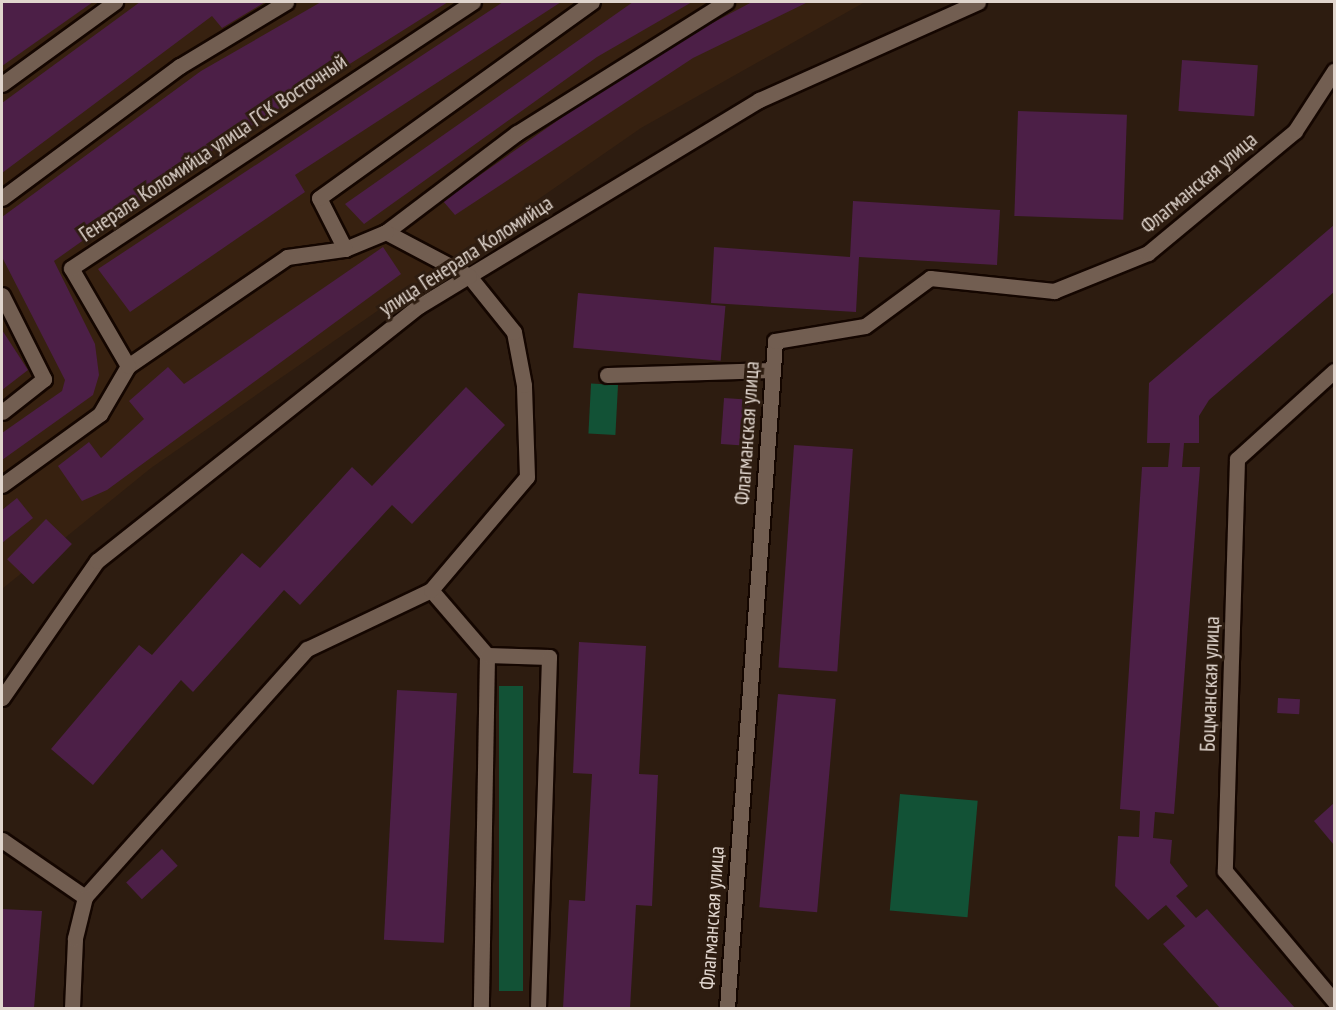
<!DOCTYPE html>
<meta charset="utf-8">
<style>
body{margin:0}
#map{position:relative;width:1336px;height:1010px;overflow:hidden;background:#2d1c10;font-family:"PT Sans Narrow",sans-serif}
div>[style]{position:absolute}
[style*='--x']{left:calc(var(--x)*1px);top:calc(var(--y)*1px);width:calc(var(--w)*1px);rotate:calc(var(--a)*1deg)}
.built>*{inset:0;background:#372110}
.green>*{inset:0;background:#125236;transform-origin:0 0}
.building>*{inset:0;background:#4c1f47;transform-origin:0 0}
.roads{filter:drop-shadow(2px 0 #140600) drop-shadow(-2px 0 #140600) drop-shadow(0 2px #140600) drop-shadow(0 -2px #140600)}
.minor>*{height:15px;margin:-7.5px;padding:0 7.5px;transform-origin:7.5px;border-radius:7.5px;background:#725e51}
span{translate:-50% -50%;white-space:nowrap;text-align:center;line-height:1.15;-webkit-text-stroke:6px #2d1c10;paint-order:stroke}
.street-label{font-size:21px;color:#e0d5cd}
.frame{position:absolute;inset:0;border:3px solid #e0d5cd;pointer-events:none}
</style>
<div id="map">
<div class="built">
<i style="clip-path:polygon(2px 2px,865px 2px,641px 128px,151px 468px,2px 589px)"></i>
</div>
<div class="green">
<i style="left:618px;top:385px;width:50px;height:27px;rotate:93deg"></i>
<i style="left:499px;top:686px;width:24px;height:305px"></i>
<i style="left:900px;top:794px;width:78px;height:117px;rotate:5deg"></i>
</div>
<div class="building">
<i style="clip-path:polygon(2px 2px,93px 2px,2px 66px)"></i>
<i style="clip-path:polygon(140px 2px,265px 2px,222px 28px,212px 16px,2px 173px,2px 103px)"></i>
<i style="clip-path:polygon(321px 2px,448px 2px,191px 164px,54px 261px,95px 344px,99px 375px,93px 395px,2px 460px,2px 433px,62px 391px,65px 380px,2px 257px,2px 217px,201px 71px)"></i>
<i style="clip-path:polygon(503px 2px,561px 2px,295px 175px,305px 192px,130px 312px,98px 269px)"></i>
<i style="clip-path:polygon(633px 2px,692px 2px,597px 57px,364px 224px,345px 204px)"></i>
<i style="clip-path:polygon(752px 2px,808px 2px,693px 58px,455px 215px,443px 201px,648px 57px)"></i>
<i style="left:1182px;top:60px;width:76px;height:51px;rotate:4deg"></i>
<i style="left:1018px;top:111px;width:109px;height:105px;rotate:2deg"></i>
<i style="clip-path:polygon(853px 201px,1000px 210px,997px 265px,859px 257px,856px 312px,711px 303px,714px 247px,850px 257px)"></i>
<i style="clip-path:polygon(1334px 225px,1334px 292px,1209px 400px,1199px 416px,1199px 443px,1184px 443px,1182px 467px,1200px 467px,1174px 814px,1155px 812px,1153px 838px,1172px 840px,1170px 863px,1188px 886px,1176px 896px,1196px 918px,1207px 909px,1295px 1008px,1220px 1008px,1163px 944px,1185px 926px,1166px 905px,1148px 920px,1115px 886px,1118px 836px,1139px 837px,1140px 811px,1120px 809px,1142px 467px,1168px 467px,1170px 443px,1147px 443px,1149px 383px)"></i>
<i style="clip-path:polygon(383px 247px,401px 274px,107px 490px,82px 501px,58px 466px,89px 442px,101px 458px,144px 419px,129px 401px,168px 367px,184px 384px)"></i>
<i style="left:578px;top:293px;width:148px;height:55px;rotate:5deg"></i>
<i style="clip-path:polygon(2px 330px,28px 370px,2px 390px)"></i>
<i style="clip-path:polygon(466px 387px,505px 425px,412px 524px,392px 505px,300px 605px,284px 590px,193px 692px,181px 680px,93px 785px,51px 749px,139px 645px,152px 655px,242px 553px,260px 568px,352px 467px,372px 486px)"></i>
<i style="left:724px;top:398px;width:26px;height:46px;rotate:4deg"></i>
<i style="left:794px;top:445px;width:59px;height:223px;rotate:4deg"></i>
<i style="clip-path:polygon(17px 498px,33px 518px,2px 543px,2px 510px)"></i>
<i style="left:46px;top:519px;width:36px;height:56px;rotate:44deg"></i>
<i style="clip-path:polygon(579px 642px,646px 646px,639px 774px,658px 775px,652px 906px,636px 905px,630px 1008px,563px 1008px,569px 900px,585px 901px,592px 774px,573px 773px)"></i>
<i style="left:397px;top:690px;width:60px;height:250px;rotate:3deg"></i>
<i style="left:778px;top:694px;width:58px;height:214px;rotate:5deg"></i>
<i style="left:1278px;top:698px;width:22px;height:15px;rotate:3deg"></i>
<i style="clip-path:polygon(1334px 803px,1334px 845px,1314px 821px)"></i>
<i style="left:162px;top:849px;width:23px;height:49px;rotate:47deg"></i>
<i style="clip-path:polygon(2px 909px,42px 911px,34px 1008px,2px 1008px)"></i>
</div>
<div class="roads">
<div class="minor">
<i style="--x:2;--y:84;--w:140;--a:-36"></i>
<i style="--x:2;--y:198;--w:222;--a:-36.6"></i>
<i style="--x:180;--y:66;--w:124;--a:-31.1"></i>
<i style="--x:386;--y:232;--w:164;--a:-37.1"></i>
<i style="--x:517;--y:133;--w:247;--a:-32.1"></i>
<i style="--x:2;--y:295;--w:94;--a:63.4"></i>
<i style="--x:44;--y:379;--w:53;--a:141.8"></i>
<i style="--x:128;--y:366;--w:193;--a:-34.4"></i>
<i style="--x:287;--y:257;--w:59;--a:-7.9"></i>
<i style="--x:1334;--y:371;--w:131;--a:137.8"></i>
<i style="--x:1237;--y:459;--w:412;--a:91.7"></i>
<i style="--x:1225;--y:871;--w:170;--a:50"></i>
<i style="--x:607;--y:375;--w:166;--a:-1.7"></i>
<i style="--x:2;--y:485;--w:121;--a:-35.9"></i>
<i style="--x:100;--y:414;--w:56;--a:-59.7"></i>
<i style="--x:128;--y:366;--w:113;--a:-120.2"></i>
<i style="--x:71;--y:268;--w:482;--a:-33.5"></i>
<i style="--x:431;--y:590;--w:86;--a:49.3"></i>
<i style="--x:487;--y:655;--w:353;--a:91"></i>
<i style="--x:487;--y:655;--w:62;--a:1.8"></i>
<i style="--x:549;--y:657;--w:351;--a:91.8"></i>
<i style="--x:2;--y:698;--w:167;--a:-55.3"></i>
<i style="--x:97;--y:561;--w:411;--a:-38.4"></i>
<i style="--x:419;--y:306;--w:398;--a:-31.2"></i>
<i style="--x:759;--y:100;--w:240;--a:-24.1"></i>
<i style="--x:2;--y:840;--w:101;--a:34.5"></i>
<i style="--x:85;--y:897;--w:333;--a:-48.2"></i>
<i style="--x:307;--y:649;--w:137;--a:-25.4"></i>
<i style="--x:431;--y:590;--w:148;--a:-49.7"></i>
<i style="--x:527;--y:477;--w:92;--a:-91.9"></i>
<i style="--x:524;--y:385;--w:54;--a:-100.7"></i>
<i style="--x:514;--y:332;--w:72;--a:-128.8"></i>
<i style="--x:469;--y:276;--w:94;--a:-152.1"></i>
<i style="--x:386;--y:232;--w:44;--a:157.5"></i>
<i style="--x:345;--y:249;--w:57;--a:-117"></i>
<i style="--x:319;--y:198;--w:336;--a:-35.7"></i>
<i style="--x:72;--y:1008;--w:70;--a:-87.5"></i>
<i style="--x:75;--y:938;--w:42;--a:-76.3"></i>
<i style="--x:727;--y:1008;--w:669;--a:-85.88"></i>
<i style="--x:775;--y:341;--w:91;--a:-9.5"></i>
<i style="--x:865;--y:326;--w:81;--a:-36.4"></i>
<i style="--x:930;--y:278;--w:125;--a:6"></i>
<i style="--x:1054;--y:291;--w:101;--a:-22"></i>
<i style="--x:1148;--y:253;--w:191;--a:-39.7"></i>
<i style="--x:1295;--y:131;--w:72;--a:-57"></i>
</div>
</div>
<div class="street-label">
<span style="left:213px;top:148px;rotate:-34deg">Генерала Коломийца улица ГСК Восточный</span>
<span style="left:1199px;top:183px;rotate:-40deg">Флагманская улица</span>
<span style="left:466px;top:256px;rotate:-33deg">улица Генерала Коломийца</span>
<span style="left:747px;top:433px;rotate:-86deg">Флагманская улица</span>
<span style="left:1210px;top:684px;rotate:-88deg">Боцманская улица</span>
<span style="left:712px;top:918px;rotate:-86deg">Флагманская улица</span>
</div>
<div class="frame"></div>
</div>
